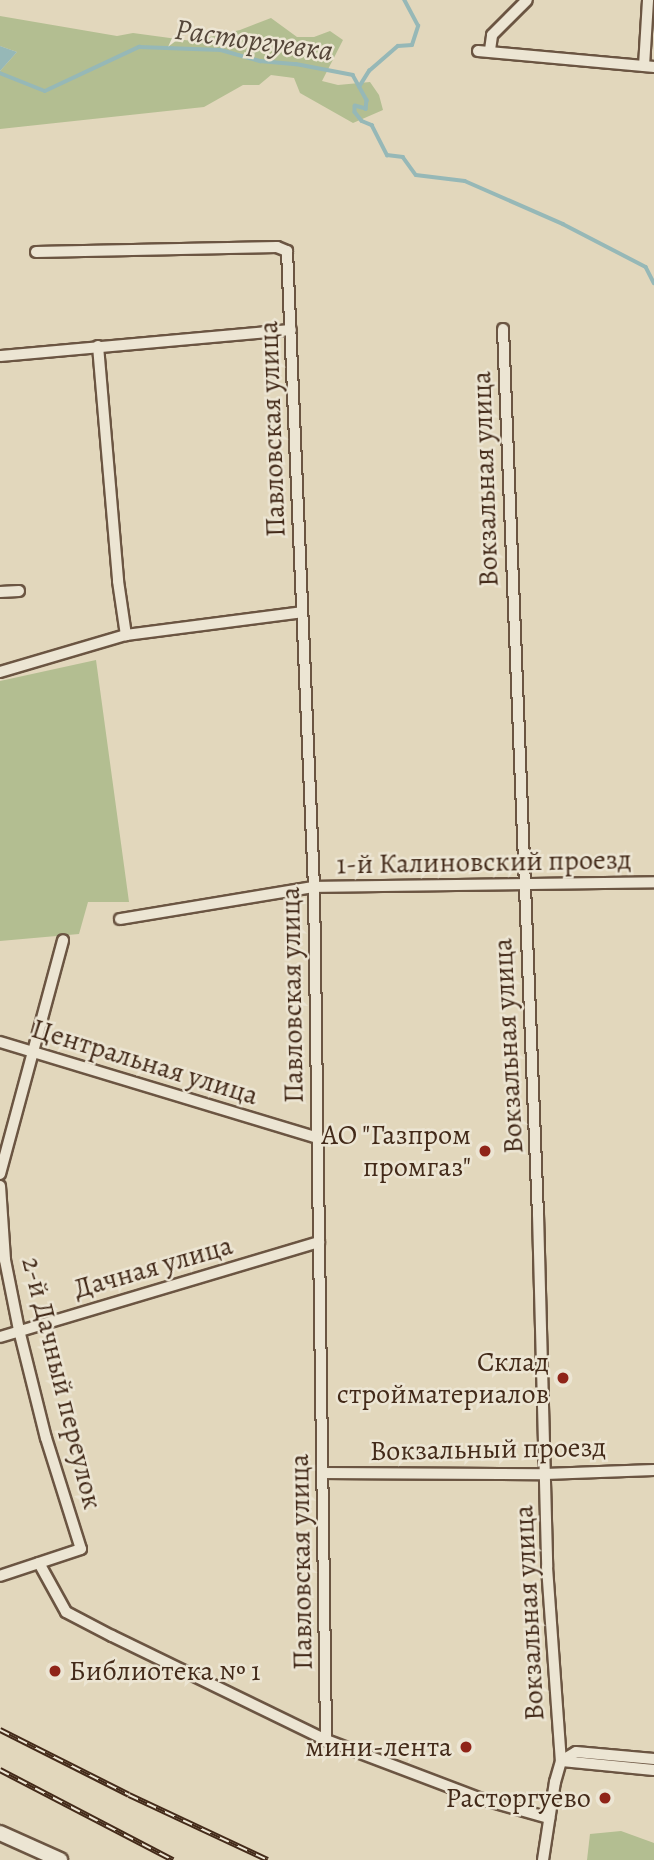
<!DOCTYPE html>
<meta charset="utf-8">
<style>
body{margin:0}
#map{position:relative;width:654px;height:1860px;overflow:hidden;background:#e2d7bc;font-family:Alegreya,serif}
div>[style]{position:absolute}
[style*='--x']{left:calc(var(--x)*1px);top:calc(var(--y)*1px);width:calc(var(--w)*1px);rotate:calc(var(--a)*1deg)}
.green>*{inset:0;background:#b3be91}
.water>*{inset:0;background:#96b8b7}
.stream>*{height:3.5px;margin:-1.75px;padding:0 1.75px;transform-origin:1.75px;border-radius:1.75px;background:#96b8b7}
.roads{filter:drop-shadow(2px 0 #6b5542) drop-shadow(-2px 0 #6b5542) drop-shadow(0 2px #6b5542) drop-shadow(0 -2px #6b5542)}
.street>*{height:10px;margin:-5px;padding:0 5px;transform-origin:5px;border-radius:5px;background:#ece5d3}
.secondary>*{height:14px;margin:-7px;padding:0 7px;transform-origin:7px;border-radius:7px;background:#ece5d3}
.rail>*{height:6px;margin-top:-3px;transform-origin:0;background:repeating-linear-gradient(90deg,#ece5d3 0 10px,#432a19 0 20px);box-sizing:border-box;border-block:2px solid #432a19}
.dots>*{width:19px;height:19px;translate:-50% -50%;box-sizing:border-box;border:4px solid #ece5d3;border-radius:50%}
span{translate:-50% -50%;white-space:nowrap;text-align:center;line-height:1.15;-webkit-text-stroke:5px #ece5d3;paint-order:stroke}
.street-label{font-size:28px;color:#432a19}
.poi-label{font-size:28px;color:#432a19}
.right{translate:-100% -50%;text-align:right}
.left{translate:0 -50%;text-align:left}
.water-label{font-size:30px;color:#544639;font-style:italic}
</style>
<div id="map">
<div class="green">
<i style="clip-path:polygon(0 16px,117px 36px,133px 33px,192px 41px,240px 30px,271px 18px,297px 37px,314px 37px,330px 31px,343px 40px,322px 81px,338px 85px,370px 82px,379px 95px,383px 110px,353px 123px,300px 93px,294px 78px,271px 75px,259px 85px,243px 85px,204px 107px,0 129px,0 71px,17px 52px,0 46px)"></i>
<i style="clip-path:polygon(96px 660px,129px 902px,88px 902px,79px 934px,0 941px,0 681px)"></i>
<i style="clip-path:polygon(621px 1831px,654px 1843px,654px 1860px,587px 1860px,590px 1834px)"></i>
</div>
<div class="water">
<i style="clip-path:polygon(0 46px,17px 52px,0 71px)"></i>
</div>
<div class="stream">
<i style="--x:0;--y:73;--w:48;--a:21.8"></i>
<i style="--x:45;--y:91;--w:104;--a:-25.1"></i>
<i style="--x:139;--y:47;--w:82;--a:2.1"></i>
<i style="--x:221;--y:50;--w:41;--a:15.8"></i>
<i style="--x:260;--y:61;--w:36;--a:5"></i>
<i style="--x:296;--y:64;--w:58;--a:10.9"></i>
<i style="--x:353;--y:75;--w:29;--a:61"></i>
<i style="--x:367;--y:100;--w:9;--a:96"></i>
<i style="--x:366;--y:109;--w:11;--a:-165"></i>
<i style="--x:355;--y:106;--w:6;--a:90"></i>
<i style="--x:355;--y:112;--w:11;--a:52"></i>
<i style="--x:362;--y:121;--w:11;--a:22"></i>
<i style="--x:372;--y:125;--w:34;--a:63"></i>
<i style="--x:387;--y:155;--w:16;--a:7"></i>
<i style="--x:403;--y:157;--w:22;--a:54"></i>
<i style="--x:416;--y:175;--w:49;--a:7"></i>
<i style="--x:465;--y:181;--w:107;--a:23.7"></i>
<i style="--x:563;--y:224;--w:93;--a:27.4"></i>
<i style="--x:646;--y:267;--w:18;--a:63"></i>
<i style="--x:359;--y:87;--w:19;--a:-58"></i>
<i style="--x:369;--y:71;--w:38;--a:-41"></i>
<i style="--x:398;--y:46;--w:14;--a:-4"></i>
<i style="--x:412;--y:45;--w:20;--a:-72"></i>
<i style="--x:418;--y:26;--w:30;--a:-118"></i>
</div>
<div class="roads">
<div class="street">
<i style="--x:490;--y:50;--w:15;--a:-82"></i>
<i style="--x:492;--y:35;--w:49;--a:-45"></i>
<i style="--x:478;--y:51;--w:177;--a:5.2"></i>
<i style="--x:644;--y:66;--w:66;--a:-86.5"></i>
<i style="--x:36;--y:252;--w:241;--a:-1.2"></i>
<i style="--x:277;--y:247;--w:11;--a:22"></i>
<i style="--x:287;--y:251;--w:637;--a:87.57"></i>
<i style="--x:314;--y:887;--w:853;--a:89.19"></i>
<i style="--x:503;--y:329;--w:886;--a:87.74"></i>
<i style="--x:538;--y:1214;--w:353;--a:88.5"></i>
<i style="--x:547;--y:1567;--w:195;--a:85.9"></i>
<i style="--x:98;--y:346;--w:236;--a:85.1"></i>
<i style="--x:118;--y:581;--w:55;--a:81.6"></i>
<i style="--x:0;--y:356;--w:292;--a:-5.1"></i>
<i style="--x:0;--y:592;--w:19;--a:-3"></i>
<i style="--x:0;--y:672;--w:131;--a:-16.4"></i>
<i style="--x:126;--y:635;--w:177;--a:-7.4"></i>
<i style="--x:120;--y:919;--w:197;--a:-9.4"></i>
<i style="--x:314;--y:887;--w:340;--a:-0.8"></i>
<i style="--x:0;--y:1042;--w:331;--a:16.8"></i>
<i style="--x:0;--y:1174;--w:242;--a:-74.9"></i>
<i style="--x:0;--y:1186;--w:74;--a:86.1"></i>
<i style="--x:5;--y:1260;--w:71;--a:78.7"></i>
<i style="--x:19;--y:1330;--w:111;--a:76"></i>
<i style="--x:46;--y:1438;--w:116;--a:72.5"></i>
<i style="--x:81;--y:1549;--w:85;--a:161.6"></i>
<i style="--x:0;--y:1337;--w:333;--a:-16.6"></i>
<i style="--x:322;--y:1473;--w:223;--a:0.3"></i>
<i style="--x:545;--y:1474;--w:109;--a:-2.1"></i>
<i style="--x:39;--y:1563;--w:56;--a:61.1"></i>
<i style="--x:66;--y:1612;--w:52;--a:27.6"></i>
<i style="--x:112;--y:1636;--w:238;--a:25.9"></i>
<i style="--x:326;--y:1740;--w:166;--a:20.8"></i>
<i style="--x:481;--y:1799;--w:71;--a:15.6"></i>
<i style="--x:562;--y:1761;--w:92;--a:5.6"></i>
<i style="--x:543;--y:1860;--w:79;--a:-81.3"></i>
<i style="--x:555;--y:1782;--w:22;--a:-74"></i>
<i style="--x:561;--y:1761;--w:17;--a:-31"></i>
<i style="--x:576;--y:1752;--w:78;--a:5.1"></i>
</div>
<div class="secondary">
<i style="--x:0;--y:1833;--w:66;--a:24.2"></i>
</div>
</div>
<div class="rail">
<i style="--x:0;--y:1730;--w:144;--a:26.7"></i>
<i style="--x:129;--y:1795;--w:153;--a:25.1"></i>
<i style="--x:0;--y:1770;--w:195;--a:27.5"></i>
</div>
<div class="dots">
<i style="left:485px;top:1151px;background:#8f2418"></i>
<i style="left:563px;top:1378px;background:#8f2418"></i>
<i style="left:55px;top:1671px;background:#8f2418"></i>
<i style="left:466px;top:1747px;background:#8f2418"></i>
<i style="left:605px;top:1798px;background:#8f2418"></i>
</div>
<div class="street-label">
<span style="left:272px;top:429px;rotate:-92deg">Павловская улица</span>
<span style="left:485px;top:479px;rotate:-92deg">Вокзальная улица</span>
<span style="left:484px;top:862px;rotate:-1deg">1-й Калиновский проезд</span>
<span style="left:292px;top:995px;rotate:-91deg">Павловская улица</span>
<span style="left:508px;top:1046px;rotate:-93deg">Вокзальная улица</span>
<span style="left:145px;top:1062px;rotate:17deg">Центральная улица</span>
<span style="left:153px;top:1267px;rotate:-16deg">Дачная улица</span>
<span style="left:62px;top:1383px;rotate:76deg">2-й Дачный переулок</span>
<span style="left:488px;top:1449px;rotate:-1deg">Вокзальный проезд</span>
<span style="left:301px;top:1562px;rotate:-91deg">Павловская улица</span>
<span style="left:529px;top:1613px;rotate:-93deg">Вокзальная улица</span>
</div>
<div class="poi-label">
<span class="right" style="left:471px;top:1151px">АО "Газпром<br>промгаз"</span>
<span class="right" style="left:549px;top:1378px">Склад<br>стройматериалов</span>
<span class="left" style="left:69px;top:1671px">Библиотека № 1</span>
<span class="right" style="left:452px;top:1747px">мини-лента</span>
<span class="right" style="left:591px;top:1798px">Расторгуево</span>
</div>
<div class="water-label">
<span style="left:254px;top:40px;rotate:8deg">Расторгуевка</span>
</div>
</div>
